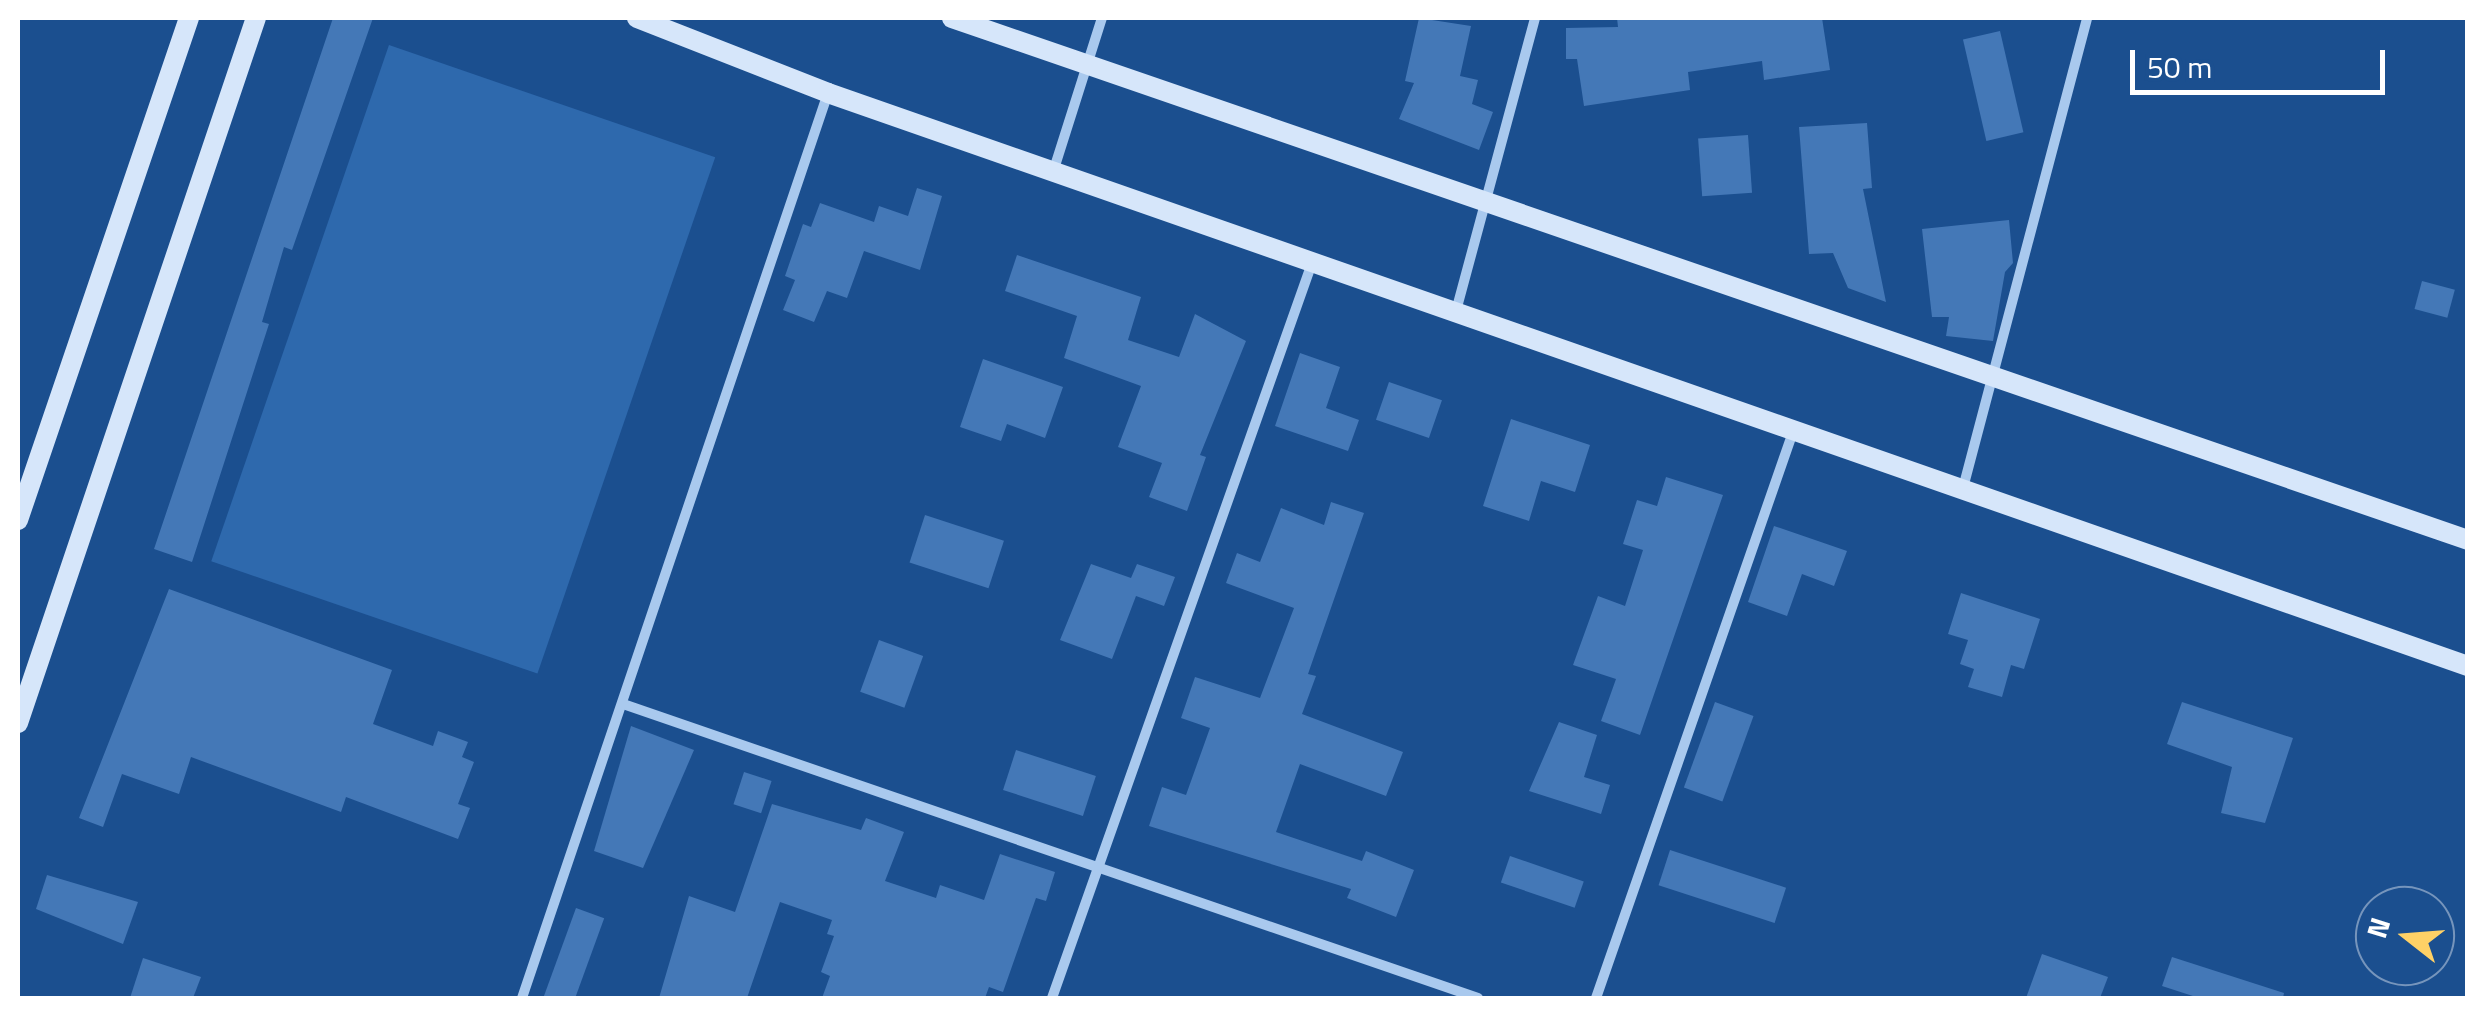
<!DOCTYPE html>
<style>
body{margin:0}
#map{position:relative;width:2485px;height:1016px;overflow:hidden;background:#1b4f8f;font-family:"Titillium Web",sans-serif}
div>[style]{position:absolute}
[style*='--x']{left:calc(var(--x)*1px);top:calc(var(--y)*1px);width:calc(var(--w)*1px);rotate:calc(var(--a)*1deg)}
.green>*{inset:0;background:#2e69ad;transform-origin:0 0}
.building>*{inset:0;background:#4478b7;transform-origin:0 0}
.street>*{height:10px;margin:-5px;padding:0 5px;transform-origin:5px;border-radius:5px;background:#a9c9ee}
.secondary>*{height:20px;margin:-10px;padding:0 10px;transform-origin:10px;border-radius:10px;background:#d6e6fa}
span{translate:-50% -50%;white-space:nowrap;text-align:center;line-height:1.15;-webkit-text-stroke:8px #1b4f8f;paint-order:stroke}
.frame{position:absolute;inset:0;border:20px solid #fff;pointer-events:none}
.north{position:absolute;left:2355px;top:886px;width:100px;height:100px;box-sizing:border-box;background:#1b4f8f;border:2px solid #7695bc;border-radius:50%;rotate:287deg;font-size:28px;font-weight:700;line-height:40px;text-align:center;color:#fff}
.north::after{content:'';display:block;margin:auto;width:35px;height:45px;background:#ffd166;clip-path:polygon(50% 0,100% 100%,50% 72%,0 100%)}
.scale{position:absolute;left:2130px;top:50px;width:255px;height:45px;box-sizing:border-box;border:5px solid #fff;border-top:0;padding-left:12px;font-size:30px;line-height:35px;white-space:nowrap;color:#fff;-webkit-text-stroke:8px #1b4f8f;paint-order:stroke}
</style>
<div id="map">
<div class="green">
<i style="left:389px;top:45px;width:345px;height:546px;rotate:19deg"></i>
</div>
<div class="building">
<i style="clip-path:polygon(333px 18px,373px 18px,292px 250px,284px 247px,262px 322px,269px 324px,192px 562px,154px 549px)"></i>
<i style="clip-path:polygon(1419px 18px,1471px 26px,1460px 76px,1478px 80px,1472px 104px,1493px 112px,1479px 150px,1399px 119px,1414px 83px,1405px 81px)"></i>
<i style="clip-path:polygon(1617px 18px,1822px 18px,1830px 70px,1764px 80px,1762px 61px,1688px 72px,1690px 90px,1584px 106px,1577px 59px,1566px 59px,1566px 28px,1618px 27px)"></i>
<i style="left:2000px;top:31px;width:104px;height:38px;rotate:77deg"></i>
<i style="clip-path:polygon(1867px 123px,1872px 188px,1863px 189px,1886px 302px,1848px 288px,1833px 253px,1809px 254px,1799px 127px)"></i>
<i style="left:1748px;top:135px;width:58px;height:50px;rotate:86deg"></i>
<i style="clip-path:polygon(917px 188px,942px 196px,920px 270px,864px 251px,847px 298px,827px 291px,814px 322px,783px 310px,795px 280px,785px 276px,803px 224px,811px 227px,820px 203px,874px 222px,879px 206px,908px 216px)"></i>
<i style="clip-path:polygon(2009px 220px,2013px 263px,2005px 272px,1993px 341px,1946px 336px,1949px 317px,1932px 317px,1922px 229px)"></i>
<i style="clip-path:polygon(1017px 255px,1141px 297px,1128px 340px,1179px 357px,1195px 314px,1246px 341px,1200px 455px,1206px 457px,1187px 511px,1149px 497px,1162px 463px,1118px 447px,1141px 386px,1064px 358px,1077px 316px,1005px 291px)"></i>
<i style="left:2422px;top:281px;width:34px;height:29px;rotate:15deg"></i>
<i style="clip-path:polygon(1300px 353px,1340px 367px,1326px 408px,1359px 420px,1348px 451px,1275px 426px)"></i>
<i style="clip-path:polygon(983px 359px,1063px 387px,1045px 438px,1007px 424px,1001px 441px,960px 427px)"></i>
<i style="left:1389px;top:382px;width:56px;height:40px;rotate:19deg"></i>
<i style="clip-path:polygon(1511px 419px,1590px 445px,1575px 492px,1541px 481px,1529px 521px,1483px 506px)"></i>
<i style="clip-path:polygon(1666px 477px,1723px 495px,1640px 735px,1601px 721px,1616px 679px,1573px 665px,1598px 596px,1625px 606px,1643px 550px,1623px 544px,1637px 500px,1657px 506px)"></i>
<i style="clip-path:polygon(1331px 502px,1364px 513px,1308px 674px,1316px 676px,1302px 714px,1403px 752px,1386px 796px,1300px 764px,1276px 832px,1362px 861px,1366px 851px,1414px 870px,1396px 917px,1347px 898px,1351px 889px,1149px 826px,1162px 787px,1186px 795px,1210px 728px,1181px 718px,1195px 677px,1260px 698px,1294px 608px,1226px 583px,1237px 553px,1260px 562px,1281px 508px,1324px 525px)"></i>
<i style="left:925px;top:515px;width:83px;height:50px;rotate:18deg"></i>
<i style="clip-path:polygon(1774px 526px,1847px 551px,1834px 586px,1802px 574px,1787px 616px,1748px 602px)"></i>
<i style="clip-path:polygon(1091px 564px,1131px 578px,1137px 564px,1175px 577px,1164px 606px,1136px 596px,1112px 659px,1060px 640px)"></i>
<i style="clip-path:polygon(169px 589px,392px 670px,373px 724px,433px 746px,438px 731px,468px 742px,462px 757px,474px 762px,458px 804px,470px 808px,458px 839px,346px 797px,341px 812px,191px 757px,179px 794px,122px 774px,103px 827px,79px 818px)"></i>
<i style="clip-path:polygon(1961px 593px,2040px 619px,2024px 669px,2011px 665px,2002px 697px,1968px 687px,1974px 669px,1960px 664px,1968px 640px,1948px 634px)"></i>
<i style="left:879px;top:640px;width:47px;height:55px;rotate:20deg"></i>
<i style="left:1715px;top:702px;width:41px;height:91px;rotate:20deg"></i>
<i style="clip-path:polygon(2182px 702px,2293px 738px,2265px 823px,2221px 813px,2232px 767px,2167px 744px)"></i>
<i style="clip-path:polygon(1559px 722px,1597px 735px,1584px 777px,1610px 785px,1601px 814px,1529px 791px)"></i>
<i style="clip-path:polygon(631px 726px,694px 750px,643px 868px,594px 851px)"></i>
<i style="left:1016px;top:750px;width:84px;height:42px;rotate:18deg"></i>
<i style="left:744px;top:772px;width:29px;height:34px;rotate:18deg"></i>
<i style="clip-path:polygon(772px 804px,861px 830px,866px 818px,904px 832px,885px 881px,936px 898px,940px 885px,984px 900px,1000px 854px,1055px 872px,1046px 901px,1036px 898px,1003px 992px,989px 987px,985px 998px,822px 998px,830px 976px,821px 972px,834px 936px,827px 934px,832px 920px,780px 902px,747px 998px,659px 998px,689px 896px,735px 912px)"></i>
<i style="left:1670px;top:850px;width:122px;height:37px;rotate:18deg"></i>
<i style="left:1510px;top:856px;width:78px;height:28px;rotate:19deg"></i>
<i style="clip-path:polygon(47px 875px,138px 902px,123px 944px,36px 909px)"></i>
<i style="left:576px;top:908px;width:30px;height:95px;rotate:20deg"></i>
<i style="clip-path:polygon(2042px 954px,2108px 977px,2100px 998px,2026px 998px)"></i>
<i style="clip-path:polygon(2172px 957px,2284px 993px,2283px 998px,2199px 998px,2162px 986px)"></i>
<i style="clip-path:polygon(143px 958px,201px 977px,193px 998px,130px 998px)"></i>
</div>
<div class="street">
<i style="--x:1054;--y:169;--w:158;--a:-72.4"></i>
<i style="--x:1456;--y:311;--w:303;--a:-74.9"></i>
<i style="--x:1963;--y:488;--w:486;--a:-75.2"></i>
<i style="--x:626;--y:705;--w:901;--a:18.98"></i>
<i style="--x:522;--y:998;--w:955;--a:-71.32"></i>
<i style="--x:1052;--y:998;--w:783;--a:-70.52"></i>
<i style="--x:1596;--y:998;--w:602;--a:-70.81"></i>
</div>
<div class="secondary">
<i style="--x:637;--y:18;--w:205;--a:21.4"></i>
<i style="--x:828;--y:93;--w:1737;--a:19.26"></i>
<i style="--x:952;--y:18;--w:1603;--a:19"></i>
<i style="--x:18;--y:520;--w:530;--a:-71.19"></i>
<i style="--x:18;--y:723;--w:744;--a:-71.35"></i>
</div>
<div class="frame"></div>
<div class="north">N</div>
<div class="scale">50 m</div>
</div>
